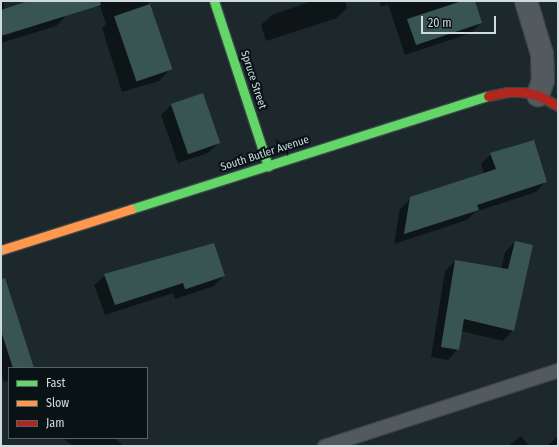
<!DOCTYPE html>
<style>
body{margin:0}
#map{position:relative;width:559px;height:447px;overflow:hidden;background:#1c282b;font-family:"Fira Sans Condensed",sans-serif}
div>[style]{position:absolute}
[style*='--x']{left:calc(var(--x)*1px);top:calc(var(--y)*1px);width:calc(var(--w)*1px);rotate:calc(var(--a)*1deg)}
.shadow>*{inset:0;background:#0007}
.building>*{inset:0;background:#395553;transform-origin:0 0}
.roads{filter:drop-shadow(1px 0 #3c4548) drop-shadow(-1px 0 #3c4548) drop-shadow(0 1px #3c4548) drop-shadow(0 -1px #3c4548)}
.lane>*{height:13px;margin:-6.5px;padding:0 6.5px;transform-origin:6.5px;border-radius:6.5px;background:#525a5d}
.street>*{height:22px;margin:-11px;padding:0 11px;transform-origin:11px;border-radius:11px;background:#525a5d}
.fast>*{height:9px;margin:-4.5px;padding:0 4.5px;transform-origin:4.5px;border-radius:4.5px;background:#63d668}
.slow>*{height:9px;margin:-4.5px;padding:0 4.5px;transform-origin:4.5px;border-radius:4.5px;background:#ff974d}
.jam>*{height:9px;margin:-4.5px;padding:0 4.5px;transform-origin:4.5px;border-radius:4.5px;background:#b3261e}
span{translate:-50% -50%;white-space:nowrap;text-align:center;line-height:1.15;-webkit-text-stroke:4px #091215;paint-order:stroke}
.street-label{font-size:11px;color:#cfdcdf}
.frame{position:absolute;inset:0;border:2px solid #cfdcdf;pointer-events:none}
.legend{position:absolute;left:8px;top:367px;width:140px;height:72px;box-sizing:border-box;background:#091215;border:1px solid #586366;margin:0;padding:5px 7px;list-style:none;font-size:12px;color:#cfdcdf}
.legend li{display:flex;align-items:center;gap:8px;height:20px}
.legend b{width:20px;border:1px solid #586366}
.scale{position:absolute;left:421px;top:16px;width:75px;height:18px;box-sizing:border-box;border:2px solid #cfdcdf;border-top:0;padding-left:5px;font-size:12px;line-height:14px;white-space:nowrap;color:#cfdcdf;-webkit-text-stroke:3px #091215;paint-order:stroke}
</style>
<div id="map">
<div class="shadow">
<i style="clip-path:polygon(1px 1px,3px 1px,5px 10px,31px 1px,61px 1px,66px 16px,56px 26px,1px 43px)"></i>
<i style="clip-path:polygon(98px 1px,148px 1px,171px 68px,159px 81px,122px 92px,102px 28px,106px 24px)"></i>
<i style="clip-path:polygon(312px 1px,345px 1px,347px 8px,337px 18px,266px 41px,261px 25px,272px 15px)"></i>
<i style="clip-path:polygon(379px 1px,473px 1px,481px 23px,471px 33px,405px 55px,388px 4px,381px 7px)"></i>
<i style="clip-path:polygon(172px 104px,219px 143px,208px 153px,178px 163px,161px 115px)"></i>
<i style="clip-path:polygon(491px 154px,546px 181px,536px 192px,475px 212px,467px 220px,394px 244px,400px 209px,411px 198px,484px 174px,481px 164px)"></i>
<i style="clip-path:polygon(515px 242px,513px 330px,503px 341px,461px 331px,458px 349px,448px 360px,431px 357px,445px 271px,455px 261px,501px 269px,505px 252px)"></i>
<i style="clip-path:polygon(105px 275px,224px 276px,214px 286px,175px 299px,173px 293px,105px 315px,94px 285px)"></i>
<i style="clip-path:polygon(1px 304px,30px 368px,9px 368px,9px 380px,4px 382px,1px 371px)"></i>
<i style="clip-path:polygon(521px 436px,529px 446px,508px 446px)"></i>
<i style="clip-path:polygon(558px 436px,558px 446px,547px 446px)"></i>
<i style="clip-path:polygon(63px 438px,114px 438px,124px 446px,73px 446px)"></i>
</div>
<div class="building">
<i style="clip-path:polygon(28px 1px,100px 1px,101px 5px,1px 36px,1px 10px)"></i>
<i style="clip-path:polygon(462px 1px,475px 1px,482px 23px,416px 45px,407px 19px)"></i>
<i style="left:150px;top:4px;width:69px;height:38px;rotate:71deg"></i>
<i style="left:203px;top:93px;width:53px;height:34px;rotate:71deg"></i>
<i style="clip-path:polygon(534px 140px,547px 182px,477px 205px,479px 210px,404px 234px,410px 197px,496px 169px,490px 153px)"></i>
<i style="clip-path:polygon(515px 241px,533px 245px,514px 331px,464px 319px,459px 350px,441px 347px,455px 260px,508px 269px)"></i>
<i style="clip-path:polygon(214px 243px,225px 276px,186px 289px,185px 289px,183px 283px,115px 305px,104px 274px)"></i>
<i style="clip-path:polygon(5px 278px,34px 368px,13px 368px,1px 331px,1px 279px)"></i>
</div>
<div class="roads">
<div class="lane">
<i style="--x:324;--y:446;--w:246;--a:-18"></i>
</div>
<div class="street">
<i style="--x:526;--y:1;--w:55;--a:73.2"></i>
<i style="--x:542;--y:54;--w:26;--a:88"></i>
<i style="--x:543;--y:80;--w:16;--a:108"></i>
</div>
<div class="fast">
<i style="--x:214;--y:1;--w:174;--a:71.9"></i>
<i style="--x:131;--y:209;--w:374;--a:-17.6"></i>
</div>
<div class="slow">
<i style="--x:1;--y:250;--w:136;--a:-17.5"></i>
</div>
<div class="jam">
<i style="--x:488;--y:96;--w:19;--a:-12"></i>
<i style="--x:507;--y:92;--w:15;--a:0"></i>
<i style="--x:522;--y:92;--w:16;--a:11"></i>
<i style="--x:538;--y:95;--w:23;--a:29"></i>
</div>
</div>
<div class="street-label">
<span style="left:253px;top:80px;rotate:72deg">Spruce Street</span>
<span style="left:265px;top:154px;rotate:-18deg">South Butler Avenue</span>
</div>
<div class="frame"></div>
<ul class="legend">
<li><b style="height:5px;background:#63d668"></b>Fast</li>
<li><b style="height:5px;background:#ff974d"></b>Slow</li>
<li><b style="height:5px;background:#b3261e"></b>Jam</li>
</ul>
<div class="scale">20 m</div>
</div>
